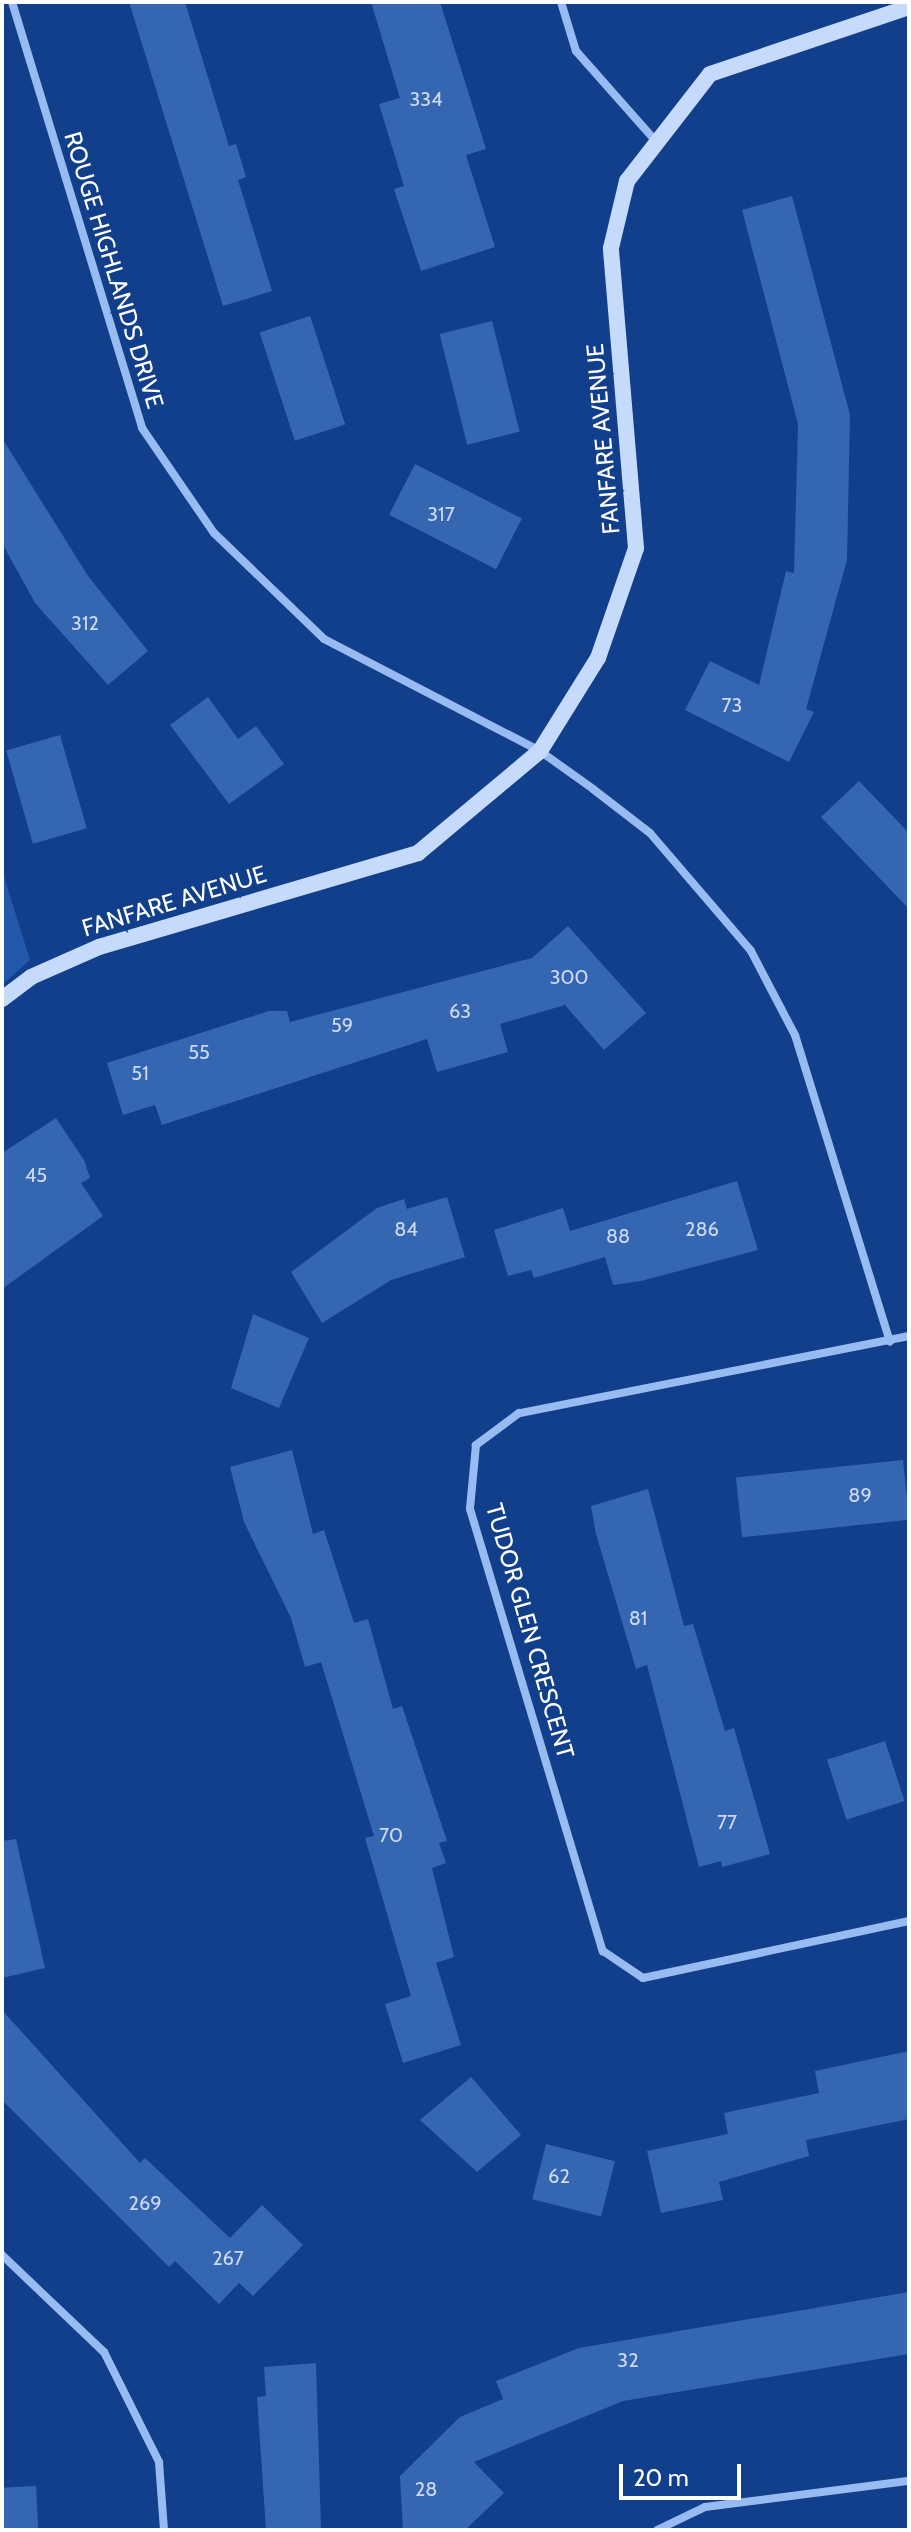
<!DOCTYPE html>
<style>
body{margin:0}
#map{position:relative;width:911px;height:2532px;overflow:hidden;background:#113f8b;font-family:Cabin,sans-serif}
div>[style]{position:absolute}
[style*='--x']{left:calc(var(--x)*1px);top:calc(var(--y)*1px);width:calc(var(--w)*1px);rotate:calc(var(--a)*1deg)}
.green>*{inset:0;background:#2358aa}
.building>*{inset:0;background:#3566b2;transform-origin:0 0}
.street>*{height:8px;margin:-4px;padding:0 4px;transform-origin:4px;border-radius:4px;background:#98bbf1}
.secondary>*{height:16px;margin:-8px;padding:0 8px;transform-origin:8px;border-radius:8px;background:#c6dafc}
span{translate:-50% -50%;white-space:nowrap;text-align:center;line-height:1.15;-webkit-text-stroke:8px #113f8b;paint-order:stroke}
.number-label{font-size:20px;color:#ccd9ec}
.number-label span{-webkit-text-stroke-width:0}
.street-label{font-size:24px;color:#fff}
.frame{position:absolute;inset:0;border:4px solid #fff;pointer-events:none}
.scale{position:absolute;left:619px;top:2464px;width:122px;height:36px;box-sizing:border-box;border:4px solid #fff;border-top:0;padding-left:10px;font-size:24px;line-height:28px;white-space:nowrap;color:#fff;-webkit-text-stroke:6px #113f8b;paint-order:stroke}
</style>
<div id="map">
<div class="green">
<i style="clip-path:polygon(2px 870px,30px 960px,2px 985px)"></i>
</div>
<div class="building">
<i style="clip-path:polygon(129px 2px,185px 2px,229px 146px,236px 144px,246px 177px,238px 180px,272px 291px,223px 306px)"></i>
<i style="clip-path:polygon(371px 2px,440px 2px,486px 149px,466px 155px,495px 247px,421px 271px,394px 189px,404px 186px,379px 104px,400px 98px)"></i>
<i style="clip-path:polygon(792px 196px,850px 415px,847px 560px,806px 709px,814px 712px,789px 762px,685px 710px,710px 661px,759px 685px,786px 571px,794px 573px,798px 424px,742px 210px)"></i>
<i style="left:310px;top:316px;width:114px;height:53px;rotate:72deg"></i>
<i style="left:492px;top:321px;width:114px;height:54px;rotate:76deg"></i>
<i style="clip-path:polygon(2px 438px,88px 576px,148px 651px,108px 685px,35px 603px,2px 543px)"></i>
<i style="left:415px;top:464px;width:120px;height:57px;rotate:27deg"></i>
<i style="clip-path:polygon(208px 697px,238px 739px,256px 726px,284px 764px,229px 804px,170px 725px)"></i>
<i style="left:60px;top:735px;width:97px;height:56px;rotate:74deg"></i>
<i style="clip-path:polygon(859px 781px,909px 833px,909px 909px,821px 817px)"></i>
<i style="clip-path:polygon(568px 926px,646px 1013px,604px 1050px,565px 1005px,500px 1024px,508px 1052px,437px 1072px,427px 1039px,162px 1125px,155px 1105px,123px 1115px,107px 1063px,269px 1011px,287px 1011px,290px 1022px,532px 958px)"></i>
<i style="clip-path:polygon(56px 1118px,84px 1160px,90px 1178px,81px 1183px,103px 1216px,2px 1289px,2px 1153px)"></i>
<i style="clip-path:polygon(737px 1181px,758px 1250px,641px 1281px,613px 1285px,605px 1257px,534px 1278px,531px 1270px,508px 1276px,494px 1230px,563px 1208px,570px 1231px)"></i>
<i style="clip-path:polygon(447px 1197px,465px 1257px,391px 1280px,322px 1323px,291px 1272px,377px 1208px,404px 1199px,407px 1209px)"></i>
<i style="clip-path:polygon(253px 1314px,309px 1338px,279px 1408px,231px 1388px)"></i>
<i style="clip-path:polygon(292px 1450px,313px 1534px,324px 1530px,354px 1623px,368px 1619px,393px 1709px,402px 1706px,447px 1841px,439px 1843px,446px 1863px,432px 1868px,454px 1957px,436px 1963px,461px 2045px,403px 2063px,385px 2004px,411px 1996px,365px 1838px,374px 1836px,321px 1662px,305px 1667px,291px 1618px,244px 1522px,230px 1467px)"></i>
<i style="left:903px;top:1460px;width:60px;height:168px;rotate:84deg"></i>
<i style="clip-path:polygon(648px 1489px,684px 1626px,693px 1624px,725px 1731px,734px 1728px,770px 1854px,722px 1867px,721px 1861px,699px 1867px,647px 1665px,636px 1669px,596px 1534px,591px 1506px)"></i>
<i style="left:885px;top:1741px;width:63px;height:61px;rotate:72deg"></i>
<i style="clip-path:polygon(16px 1839px,45px 1968px,2px 1978px,2px 1841px)"></i>
<i style="clip-path:polygon(2px 2010px,140px 2163px,145px 2158px,230px 2238px,262px 2205px,303px 2245px,253px 2296px,239px 2283px,219px 2304px,175px 2261px,169px 2267px,2px 2100px)"></i>
<i style="clip-path:polygon(909px 2051px,909px 2119px,806px 2140px,809px 2156px,719px 2182px,723px 2200px,661px 2213px,647px 2151px,728px 2134px,724px 2113px,819px 2093px,815px 2071px)"></i>
<i style="clip-path:polygon(471px 2077px,521px 2135px,477px 2172px,420px 2120px)"></i>
<i style="left:546px;top:2144px;width:71px;height:57px;rotate:14deg"></i>
<i style="clip-path:polygon(909px 2292px,909px 2354px,623px 2401px,474px 2462px,504px 2493px,465px 2530px,403px 2530px,400px 2476px,460px 2417px,503px 2399px,496px 2381px,579px 2348px)"></i>
<i style="clip-path:polygon(316px 2363px,321px 2530px,266px 2530px,257px 2397px,266px 2396px,264px 2367px)"></i>
<i style="left:36px;top:2486px;width:44px;height:34px;rotate:87deg"></i>
</div>
<div class="street">
<i style="--x:12;--y:2;--w:445;--a:73"></i>
<i style="--x:142;--y:428;--w:127;--a:55.6"></i>
<i style="--x:214;--y:533;--w:153;--a:43.9"></i>
<i style="--x:324;--y:639;--w:243;--a:27.4"></i>
<i style="--x:540;--y:751;--w:65;--a:35.6"></i>
<i style="--x:593;--y:789;--w:72;--a:37.7"></i>
<i style="--x:650;--y:833;--w:155;--a:49.4"></i>
<i style="--x:751;--y:951;--w:95;--a:62.4"></i>
<i style="--x:795;--y:1035;--w:321;--a:72.8"></i>
<i style="--x:561;--y:2;--w:51;--a:73"></i>
<i style="--x:576;--y:51;--w:116;--a:48.5"></i>
<i style="--x:909;--y:1336;--w:398;--a:168.8"></i>
<i style="--x:519;--y:1413;--w:54;--a:143.3"></i>
<i style="--x:476;--y:1445;--w:64;--a:95.4"></i>
<i style="--x:470;--y:1509;--w:462;--a:73.3"></i>
<i style="--x:603;--y:1951;--w:48;--a:34"></i>
<i style="--x:643;--y:1978;--w:272;--a:-12.1"></i>
<i style="--x:2;--y:2255;--w:141;--a:43.6"></i>
<i style="--x:104;--y:2352;--w:123;--a:63.4"></i>
<i style="--x:159;--y:2462;--w:68;--a:85.8"></i>
<i style="--x:657;--y:2530;--w:53;--a:-25.6"></i>
<i style="--x:705;--y:2507;--w:206;--a:-7.3"></i>
</div>
<div class="secondary">
<i style="--x:2;--y:999;--w:36;--a:-37"></i>
<i style="--x:31;--y:977;--w:74;--a:-23.8"></i>
<i style="--x:99;--y:947;--w:333;--a:-16.4"></i>
<i style="--x:418;--y:853;--w:159;--a:-39.9"></i>
<i style="--x:540;--y:751;--w:110;--a:-58.1"></i>
<i style="--x:598;--y:658;--w:116;--a:-70.9"></i>
<i style="--x:636;--y:548;--w:301;--a:-94.8"></i>
<i style="--x:611;--y:248;--w:69;--a:-76.6"></i>
<i style="--x:627;--y:181;--w:135;--a:-52.2"></i>
<i style="--x:710;--y:74;--w:210;--a:-18.6"></i>
</div>
<div class="number-label">
<span style="left:426px;top:99px">334</span>
<span style="left:441px;top:514px">317</span>
<span style="left:85px;top:623px">312</span>
<span style="left:732px;top:705px">73</span>
<span style="left:569px;top:977px">300</span>
<span style="left:460px;top:1011px">63</span>
<span style="left:342px;top:1025px">59</span>
<span style="left:199px;top:1052px">55</span>
<span style="left:140px;top:1073px">51</span>
<span style="left:36px;top:1175px">45</span>
<span style="left:406px;top:1229px">84</span>
<span style="left:702px;top:1229px">286</span>
<span style="left:618px;top:1236px">88</span>
<span style="left:860px;top:1495px">89</span>
<span style="left:638px;top:1618px">81</span>
<span style="left:727px;top:1822px">77</span>
<span style="left:391px;top:1835px">70</span>
<span style="left:559px;top:2176px">62</span>
<span style="left:145px;top:2203px">269</span>
<span style="left:228px;top:2258px">267</span>
<span style="left:628px;top:2360px">32</span>
<span style="left:426px;top:2489px">28</span>
</div>
<div class="street-label">
<span style="left:114px;top:270px;rotate:73deg">ROUGE HIGHLANDS DRIVE</span>
<span style="left:603px;top:439px;rotate:-95deg">FANFARE AVENUE</span>
<span style="left:174px;top:901px;rotate:-17deg">FANFARE AVENUE</span>
<span style="left:530px;top:1631px;rotate:74deg">TUDOR GLEN CRESCENT</span>
</div>
<div class="frame"></div>
<div class="scale">20 m</div>
</div>
